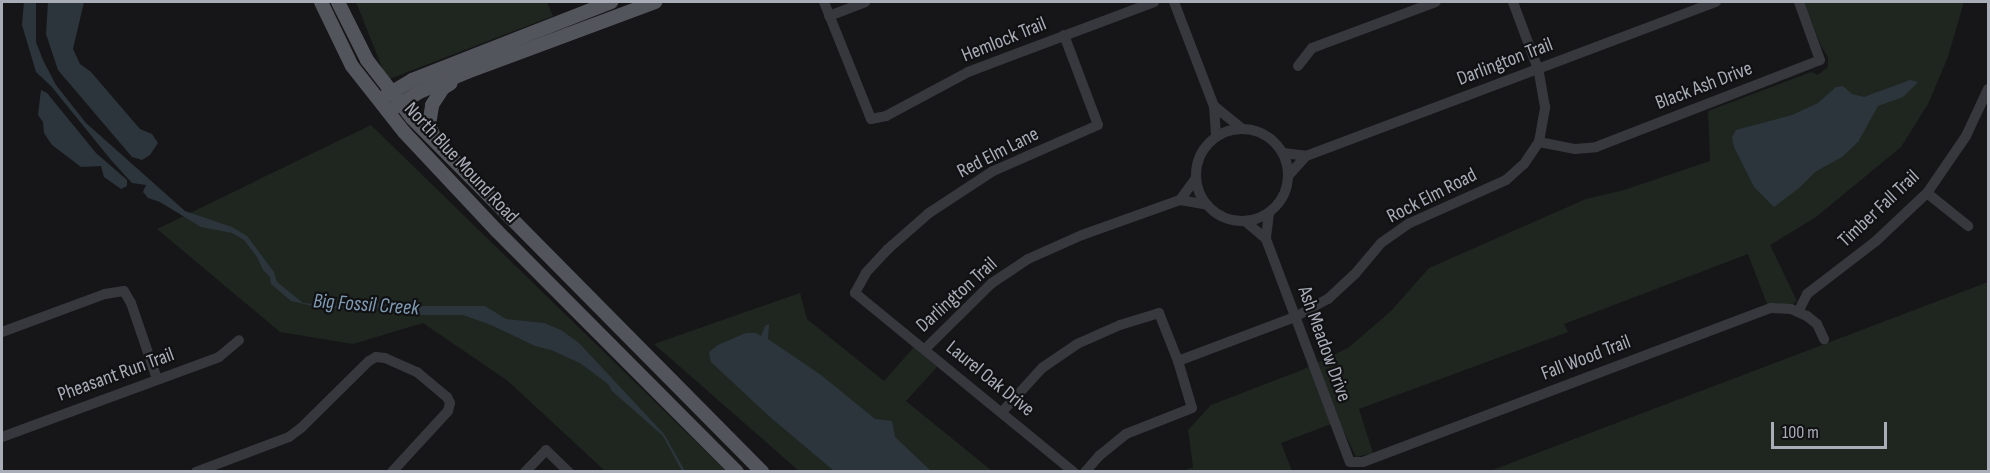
<!DOCTYPE html>
<style>
body{margin:0}
#map{position:relative;width:1990px;height:473px;overflow:hidden;background:#161618;font-family:"Sofia Sans Condensed",sans-serif}
div>[style]{position:absolute}
[style*='--x']{left:calc(var(--x)*1px);top:calc(var(--y)*1px);width:calc(var(--w)*1px);rotate:calc(var(--a)*1deg)}
.green>*{inset:0;background:#1e261f}
.water>*{inset:0;background:#2c353c}
.minor>*{height:10px;margin:-5px;padding:0 5px;transform-origin:5px;border-radius:5px;background:#37383d}
.minor>.ring{margin:-5px;padding:0;box-sizing:content-box;background:none;border:10px solid #37383d;border-radius:50%}
.major>*{height:14px;margin:-7px;padding:0 7px;transform-origin:7px;border-radius:7px;background:#53555c}
span{translate:-50% -50%;white-space:nowrap;text-align:center;line-height:1.15;-webkit-text-stroke:4.5px #111113;paint-order:stroke}
.street-label{font-size:20px;color:#a8adb8}
.water-label{font-size:21px;color:#7f9bb3;font-style:italic}
.frame{position:absolute;inset:0;border:3px solid #a8adb8;pointer-events:none}
.scale{position:absolute;left:1771px;top:422px;width:116px;height:27px;box-sizing:border-box;border:3px solid #a8adb8;border-top:0;padding-left:8px;font-size:18px;line-height:21px;white-space:nowrap;color:#a8adb8;-webkit-text-stroke:4px #111113;paint-order:stroke}
</style>
<div id="map">
<div class="green">
<i style="clip-path:polygon(356px 2px,547px 2px,553px 16px,387px 80px)"></i>
<i style="clip-path:polygon(1804px 2px,1964px 2px,1948px 57px,1928px 104px,1901px 147px,1816px 217px,1770px 245px,1797px 301px,1793px 304px,1767px 304px,1748px 254px,1564px 324px,1568px 332px,1359px 409px,1373px 453px,1356px 457px,1339px 421px,1281px 443px,1292px 471px,1180px 472px,1193px 467px,1188px 430px,1211px 405px,1302px 370px,1348px 348px,1391px 311px,1429px 268px,1586px 199px,1624px 190px,1710px 161px,1708px 111px,1811px 72px,1818px 75px,1828px 67px,1828px 57px,1821px 46px)"></i>
<i style="clip-path:polygon(371px 125px,726px 471px,605px 471px,508px 381px,423px 323px,353px 344px,280px 332px,157px 229px)"></i>
<i style="clip-path:polygon(1988px 282px,1988px 471px,1490px 471px)"></i>
<i style="clip-path:polygon(800px 293px,807px 319px,884px 381px,914px 347px,937px 367px,906px 401px,992px 471px,799px 471px,654px 344px)"></i>
</div>
<div class="water">
<i style="clip-path:polygon(24px 2px,36px 2px,36px 42px,43px 60px,56px 85px,86px 123px,185px 211px,232px 227px,247px 236px,274px 272px,277px 282px,303px 303px,333px 306px,358px 300px,396px 306px,485px 306px,506px 319px,544px 323px,561px 330px,579px 343px,664px 434px,685px 471px,682px 471px,663px 436px,612px 391px,608px 384px,580px 363px,551px 350px,535px 346px,491px 325px,463px 315px,413px 315px,365px 306px,326px 309px,291px 301px,271px 284px,270px 277px,263px 270px,257px 257px,244px 240px,232px 233px,201px 227px,160px 202px,148px 198px,143px 192px,146px 185px,132px 183px,111px 160px,51px 86px,36px 72px,22px 25px)"></i>
<i style="clip-path:polygon(48px 2px,84px 2px,73px 49px,80px 64px,91px 72px,140px 129px,152px 134px,158px 143px,150px 155px,142px 160px,132px 157px,58px 70px,46px 34px)"></i>
<i style="clip-path:polygon(1910px 80px,1918px 82px,1903px 97px,1878px 106px,1858px 142px,1842px 157px,1815px 172px,1799px 188px,1774px 207px,1754px 187px,1734px 147px,1732px 137px,1736px 130px,1792px 115px,1818px 103px,1836px 87px,1843px 86px,1852px 94px,1864px 97px)"></i>
<i style="clip-path:polygon(41px 90px,47px 93px,96px 153px,127px 180px,127px 186px,121px 189px,104px 177px,101px 166px,81px 167px,52px 145px,44px 133px,43px 122px,38px 115px)"></i>
<i style="clip-path:polygon(769px 324px,768px 339px,821px 375px,875px 419px,892px 421px,895px 437px,931px 471px,834px 471px,770px 417px,711px 362px,709px 352px,718px 345px,746px 333px,756px 333px,761px 336px,765px 326px)"></i>
</div>
<div class="minor">
<i style="--x:824;--y:2;--w:126;--a:68.1"></i>
<i style="--x:871;--y:119;--w:15;--a:-11"></i>
<i style="--x:886;--y:116;--w:93;--a:-28.2"></i>
<i style="--x:968;--y:72;--w:199;--a:-20.6"></i>
<i style="--x:1174;--y:2;--w:111;--a:69"></i>
<i style="--x:1214;--y:106;--w:31;--a:86"></i>
<i style="--x:829;--y:16;--w:39;--a:-21"></i>
<i style="--x:1064;--y:35;--w:96;--a:69.3"></i>
<i style="--x:1098;--y:125;--w:115;--a:156.3"></i>
<i style="--x:993;--y:171;--w:77;--a:146.7"></i>
<i style="--x:929;--y:213;--w:55;--a:138.7"></i>
<i style="--x:888;--y:249;--w:33;--a:133"></i>
<i style="--x:866;--y:273;--w:23;--a:119"></i>
<i style="--x:855;--y:293;--w:283;--a:39.3"></i>
<i style="--x:1298;--y:66;--w:23;--a:-52"></i>
<i style="--x:1312;--y:48;--w:132;--a:-20.4"></i>
<i style="--x:1214;--y:106;--w:36;--a:39"></i>
<i class="ring" style="left:1196px;top:129px;width:82px;height:82px"></i>
<i style="--x:1539;--y:142;--w:37;--a:11"></i>
<i style="--x:1575;--y:149;--w:21;--a:-5"></i>
<i style="--x:1596;--y:147;--w:240;--a:-21.2"></i>
<i style="--x:1820;--y:60;--w:62;--a:-109.9"></i>
<i style="--x:1283;--y:153;--w:23;--a:7"></i>
<i style="--x:1289;--y:175;--w:25;--a:-48"></i>
<i style="--x:1306;--y:156;--w:438;--a:-20.6"></i>
<i style="--x:1927;--y:193;--w:53;--a:38.8"></i>
<i style="--x:1180;--y:200;--w:27;--a:-54"></i>
<i style="--x:1269;--y:213;--w:26;--a:97"></i>
<i style="--x:1266;--y:239;--w:238;--a:69.4"></i>
<i style="--x:1350;--y:462;--w:13;--a:0"></i>
<i style="--x:1363;--y:462;--w:436;--a:-20.7"></i>
<i style="--x:1771;--y:308;--w:20;--a:3"></i>
<i style="--x:1791;--y:309;--w:17;--a:24"></i>
<i style="--x:1807;--y:316;--w:13;--a:39"></i>
<i style="--x:1817;--y:324;--w:17;--a:65"></i>
<i style="--x:1246;--y:222;--w:26;--a:40"></i>
<i style="--x:1798;--y:312;--w:20;--a:-63"></i>
<i style="--x:1807;--y:294;--w:87;--a:-37.5"></i>
<i style="--x:1876;--y:241;--w:70;--a:-43.3"></i>
<i style="--x:1927;--y:193;--w:69;--a:-55.6"></i>
<i style="--x:1966;--y:136;--w:52;--a:-64.9"></i>
<i style="--x:2;--y:332;--w:110;--a:-20.3"></i>
<i style="--x:105;--y:294;--w:19;--a:-9"></i>
<i style="--x:124;--y:291;--w:14;--a:60"></i>
<i style="--x:131;--y:303;--w:80;--a:71.1"></i>
<i style="--x:925;--y:349;--w:94;--a:-44.6"></i>
<i style="--x:992;--y:283;--w:43;--a:-33.7"></i>
<i style="--x:1028;--y:259;--w:59;--a:-24"></i>
<i style="--x:1082;--y:235;--w:104;--a:-19.7"></i>
<i style="--x:1180;--y:200;--w:27;--a:10"></i>
<i style="--x:1178;--y:361;--w:125;--a:-20.6"></i>
<i style="--x:1295;--y:317;--w:38;--a:-29"></i>
<i style="--x:1328;--y:299;--w:37;--a:-43"></i>
<i style="--x:1355;--y:274;--w:40;--a:-50"></i>
<i style="--x:1381;--y:243;--w:35;--a:-35"></i>
<i style="--x:1410;--y:223;--w:105;--a:-24.1"></i>
<i style="--x:1506;--y:180;--w:24;--a:-42"></i>
<i style="--x:1524;--y:164;--w:27;--a:-56"></i>
<i style="--x:1539;--y:142;--w:36;--a:-80"></i>
<i style="--x:1545;--y:107;--w:39;--a:-100"></i>
<i style="--x:1538;--y:69;--w:72;--a:-110.5"></i>
<i style="--x:1002;--y:412;--w:59;--a:-47.7"></i>
<i style="--x:1042;--y:368;--w:42;--a:-34.4"></i>
<i style="--x:1077;--y:344;--w:47;--a:-23.8"></i>
<i style="--x:1120;--y:325;--w:41;--a:-17.1"></i>
<i style="--x:1159;--y:313;--w:52;--a:68.4"></i>
<i style="--x:1178;--y:361;--w:49;--a:73.4"></i>
<i style="--x:1192;--y:408;--w:71;--a:158.5"></i>
<i style="--x:1126;--y:434;--w:35;--a:141"></i>
<i style="--x:1099;--y:456;--w:21;--a:131"></i>
<i style="--x:2;--y:437;--w:231;--a:-20.2"></i>
<i style="--x:219;--y:357;--w:26;--a:-40"></i>
<i style="--x:196;--y:472;--w:99;--a:-20.6"></i>
<i style="--x:289;--y:437;--w:15;--a:-37"></i>
<i style="--x:301;--y:428;--w:95;--a:-44.6"></i>
<i style="--x:369;--y:361;--w:8;--a:-30"></i>
<i style="--x:376;--y:357;--w:9;--a:6"></i>
<i style="--x:385;--y:358;--w:35;--a:24"></i>
<i style="--x:417;--y:372;--w:39;--a:40"></i>
<i style="--x:447;--y:397;--w:7;--a:63"></i>
<i style="--x:450;--y:403;--w:8;--a:104"></i>
<i style="--x:448;--y:411;--w:83;--a:132.6"></i>
<i style="--x:525;--y:472;--w:30;--a:-46"></i>
<i style="--x:546;--y:450;--w:32;--a:44"></i>
</div>
<div class="major">
<i style="--x:321;--y:2;--w:71;--a:64.2"></i>
<i style="--x:352;--y:66;--w:84;--a:51.8"></i>
<i style="--x:404;--y:132;--w:136;--a:46.8"></i>
<i style="--x:497;--y:231;--w:340;--a:45.1"></i>
<i style="--x:338;--y:2;--w:65;--a:63.4"></i>
<i style="--x:367;--y:60;--w:73;--a:52.2"></i>
<i style="--x:412;--y:118;--w:498;--a:45.3"></i>
<i style="--x:384;--y:97;--w:33;--a:-31"></i>
<i style="--x:412;--y:80;--w:214;--a:-21.4"></i>
<i style="--x:392;--y:109;--w:32;--a:-32"></i>
<i style="--x:419;--y:92;--w:52;--a:-22.6"></i>
<i style="--x:467;--y:72;--w:201;--a:-20.4"></i>
<i style="--x:436;--y:141;--w:17;--a:-114"></i>
<i style="--x:429;--y:125;--w:20;--a:-81"></i>
<i style="--x:432;--y:105;--w:20;--a:-57"></i>
<i style="--x:443;--y:88;--w:9;--a:-32"></i>
</div>
<div class="street-label">
<span style="left:1004px;top:40px;rotate:-22deg">Hemlock Trail</span>
<span style="left:1505px;top:62px;rotate:-21deg">Darlington Trail</span>
<span style="left:1704px;top:86px;rotate:-21deg">Black Ash Drive</span>
<span style="left:998px;top:153px;rotate:-27deg">Red Elm Lane</span>
<span style="left:461px;top:163px;rotate:47deg">North Blue Mound Road</span>
<span style="left:1432px;top:196px;rotate:-27deg">Rock Elm Road</span>
<span style="left:1879px;top:209px;rotate:-43deg">Timber Fall Trail</span>
<span style="left:957px;top:295px;rotate:-42deg">Darlington Trail</span>
<span style="left:1324px;top:344px;rotate:70deg">Ash Meadow Drive</span>
<span style="left:1586px;top:358px;rotate:-21deg">Fall Wood Trail</span>
<span style="left:116px;top:375px;rotate:-20deg">Pheasant Run Trail</span>
<span style="left:990px;top:379px;rotate:39deg">Laurel Oak Drive</span>
</div>
<div class="water-label">
<span style="left:366px;top:305px;rotate:4deg">Big Fossil Creek</span>
</div>
<div class="frame"></div>
<div class="scale">100 m</div>
</div>
